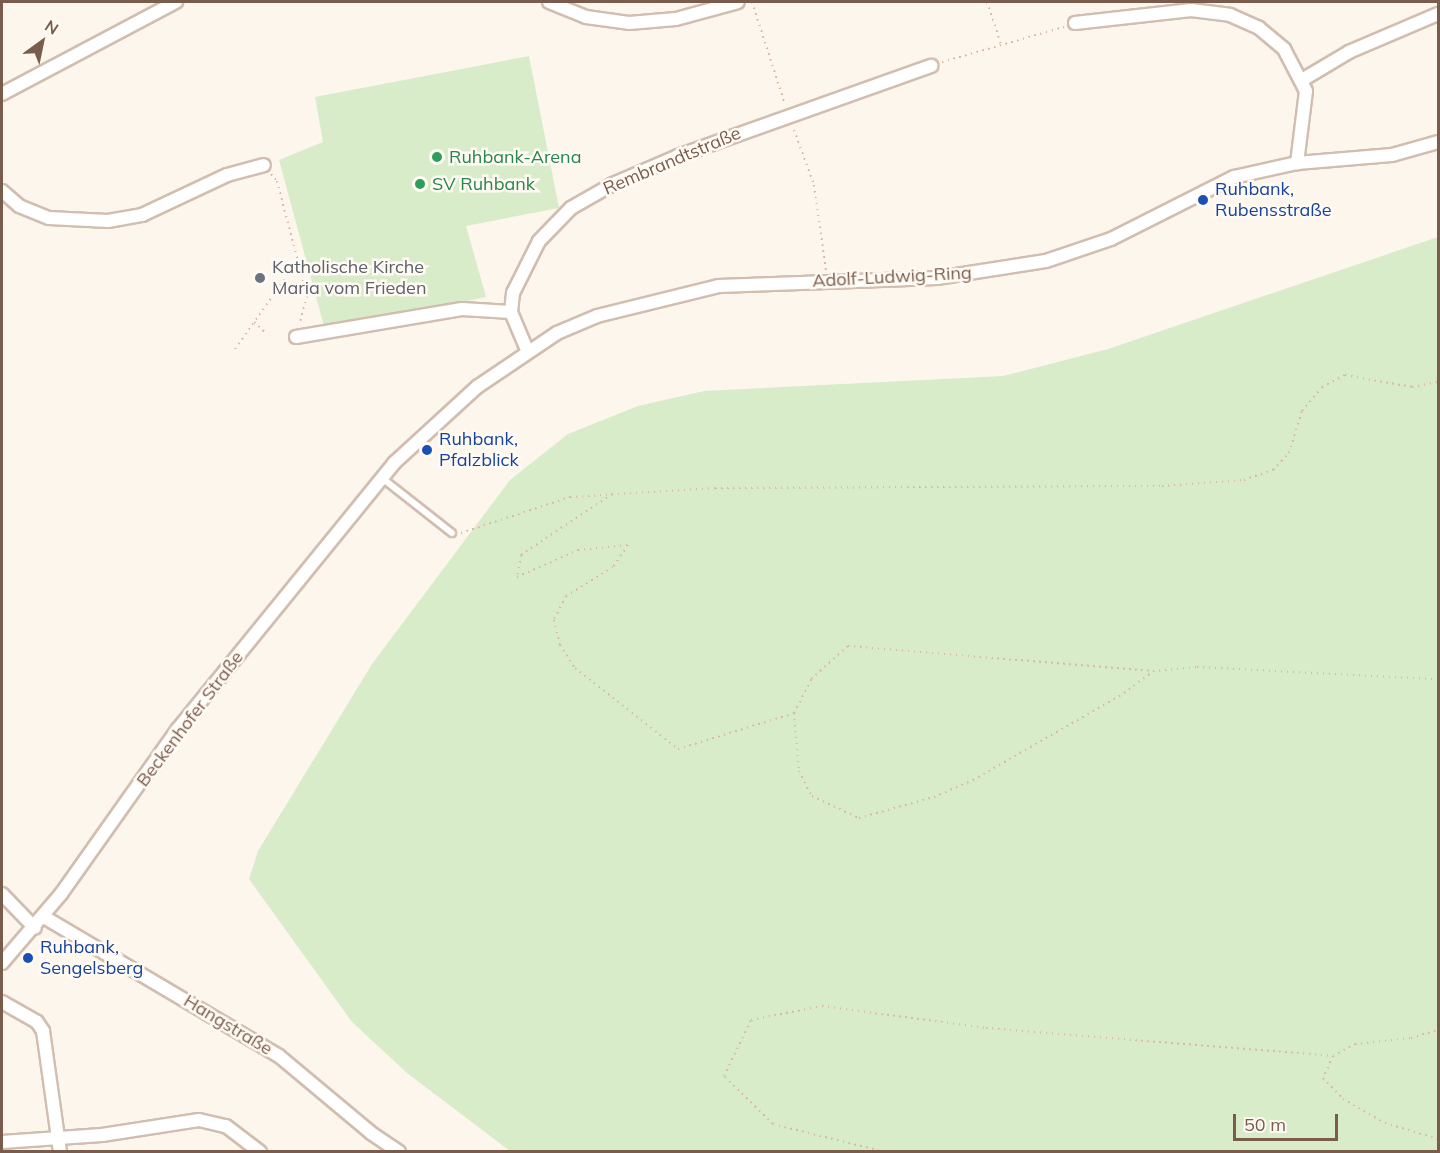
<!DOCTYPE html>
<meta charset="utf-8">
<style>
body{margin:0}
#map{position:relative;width:1440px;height:1153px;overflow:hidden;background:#fdf6ec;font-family:Mulish,sans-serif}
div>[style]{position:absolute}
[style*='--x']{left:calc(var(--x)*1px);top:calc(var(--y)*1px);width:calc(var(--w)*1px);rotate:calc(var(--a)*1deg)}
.green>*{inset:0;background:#d8ecc9}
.path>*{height:2px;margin-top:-1px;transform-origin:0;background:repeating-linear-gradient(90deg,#d9b8a5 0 1.5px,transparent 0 6px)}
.roads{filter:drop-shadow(2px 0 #d1beb0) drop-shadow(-2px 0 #d1beb0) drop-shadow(0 2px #d1beb0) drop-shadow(0 -2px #d1beb0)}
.service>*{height:6px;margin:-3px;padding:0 3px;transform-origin:3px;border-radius:3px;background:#fff}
.minor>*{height:12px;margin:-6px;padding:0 6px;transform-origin:6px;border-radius:6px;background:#fff}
.dots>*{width:16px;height:16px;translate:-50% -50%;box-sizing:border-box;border:3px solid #fffaf3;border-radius:50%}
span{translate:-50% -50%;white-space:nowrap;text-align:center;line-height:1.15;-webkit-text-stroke:5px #fffaf3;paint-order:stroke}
.leisure-label{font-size:18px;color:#27864d}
.left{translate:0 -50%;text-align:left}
.street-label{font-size:18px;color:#7a5c4d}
.transit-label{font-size:18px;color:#164399}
.worship-label{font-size:18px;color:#5b616d}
.frame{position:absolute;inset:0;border:3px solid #7a5c4d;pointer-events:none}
.north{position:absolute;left:12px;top:12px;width:60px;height:60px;-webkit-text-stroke:4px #fffaf3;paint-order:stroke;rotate:33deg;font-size:16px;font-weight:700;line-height:24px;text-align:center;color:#7a5c4d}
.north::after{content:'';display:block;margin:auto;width:21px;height:27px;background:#7a5c4d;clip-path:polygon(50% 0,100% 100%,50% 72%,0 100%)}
.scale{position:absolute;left:1233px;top:1114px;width:105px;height:27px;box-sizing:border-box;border:3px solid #7a5c4d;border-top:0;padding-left:8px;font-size:18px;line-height:21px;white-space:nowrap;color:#7a5c4d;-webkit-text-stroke:4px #fffaf3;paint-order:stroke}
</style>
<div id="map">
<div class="green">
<i style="clip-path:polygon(529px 56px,559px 208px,466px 226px,486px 297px,325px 330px,279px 160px,323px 142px,315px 97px)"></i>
<i style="clip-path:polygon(1438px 237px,1438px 1151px,510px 1151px,407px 1073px,352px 1022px,249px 879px,258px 851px,372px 664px,510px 480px,568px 434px,638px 406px,704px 391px,1003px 376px,1108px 349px)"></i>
</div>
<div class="path">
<i style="--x:752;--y:2;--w:107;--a:72.1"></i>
<i style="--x:987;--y:2;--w:44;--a:71.6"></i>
<i style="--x:942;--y:62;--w:127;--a:-16"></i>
<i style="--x:794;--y:130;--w:59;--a:70"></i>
<i style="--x:814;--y:185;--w:86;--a:82"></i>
<i style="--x:271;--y:174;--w:9;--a:49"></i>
<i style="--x:277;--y:181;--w:119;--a:75.4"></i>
<i style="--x:307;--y:296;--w:28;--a:105"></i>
<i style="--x:254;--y:322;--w:16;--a:43"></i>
<i style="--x:235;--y:349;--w:97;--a:-54.7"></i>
<i style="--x:291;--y:270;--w:9;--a:-32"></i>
<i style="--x:612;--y:494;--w:110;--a:146.2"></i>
<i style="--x:521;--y:555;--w:22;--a:100"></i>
<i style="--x:517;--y:577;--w:67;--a:-23.9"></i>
<i style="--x:578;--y:550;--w:50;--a:-5.7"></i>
<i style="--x:628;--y:545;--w:27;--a:124"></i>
<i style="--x:613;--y:567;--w:55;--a:148.3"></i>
<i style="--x:566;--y:596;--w:27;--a:117"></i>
<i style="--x:554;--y:620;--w:26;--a:77"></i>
<i style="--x:560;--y:645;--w:27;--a:57"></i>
<i style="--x:575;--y:668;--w:131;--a:38.2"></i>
<i style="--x:678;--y:749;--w:121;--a:-17.2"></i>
<i style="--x:794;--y:713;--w:58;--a:85.1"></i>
<i style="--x:799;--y:771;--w:28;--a:63"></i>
<i style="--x:812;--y:796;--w:52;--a:25.1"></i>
<i style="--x:859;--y:818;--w:78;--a:-15.6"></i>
<i style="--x:934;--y:797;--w:43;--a:-23.6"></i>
<i style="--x:973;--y:780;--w:174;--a:-29.9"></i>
<i style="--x:1124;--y:693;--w:36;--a:-37"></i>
<i style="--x:1153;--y:671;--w:44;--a:-5.2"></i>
<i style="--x:1197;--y:667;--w:241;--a:2.9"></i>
<i style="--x:461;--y:533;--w:115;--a:-18.3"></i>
<i style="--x:570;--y:497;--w:145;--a:-3.6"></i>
<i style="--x:715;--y:488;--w:447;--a:-0.3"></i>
<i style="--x:1162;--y:486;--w:82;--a:-4.2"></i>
<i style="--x:1244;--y:480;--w:31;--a:-19"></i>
<i style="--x:1273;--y:470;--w:23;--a:-47"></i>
<i style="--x:1289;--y:453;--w:44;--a:-72.8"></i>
<i style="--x:1302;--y:411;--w:31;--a:-50"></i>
<i style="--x:1322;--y:387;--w:26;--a:-28"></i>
<i style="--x:1345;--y:375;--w:68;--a:10.2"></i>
<i style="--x:1412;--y:387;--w:26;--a:-11"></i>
<i style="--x:794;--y:713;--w:38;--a:-63"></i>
<i style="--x:811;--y:679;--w:50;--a:-41.7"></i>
<i style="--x:848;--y:646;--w:305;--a:4.7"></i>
<i style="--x:1333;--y:1056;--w:24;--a:114"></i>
<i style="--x:1323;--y:1078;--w:29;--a:46"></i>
<i style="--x:1343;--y:1099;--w:48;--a:29.7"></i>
<i style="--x:1385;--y:1123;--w:55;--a:16.8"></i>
<i style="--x:885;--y:1152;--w:115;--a:-166"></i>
<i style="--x:773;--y:1124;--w:69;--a:-135.6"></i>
<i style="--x:724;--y:1076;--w:62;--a:-64.3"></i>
<i style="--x:751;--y:1020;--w:72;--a:-11.2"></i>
<i style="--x:822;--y:1006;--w:165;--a:7.6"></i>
<i style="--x:986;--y:1028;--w:348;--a:4.6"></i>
<i style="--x:1333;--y:1056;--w:25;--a:-29"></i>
<i style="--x:1355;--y:1044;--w:56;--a:-6.1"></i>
<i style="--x:1411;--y:1038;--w:28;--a:-17"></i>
</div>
<div class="roads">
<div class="service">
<i style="--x:382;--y:478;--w:89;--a:38.2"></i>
</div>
<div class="minor">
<i style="--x:549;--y:2;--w:40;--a:22"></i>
<i style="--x:586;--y:17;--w:43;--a:7.9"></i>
<i style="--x:629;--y:23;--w:47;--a:-4.9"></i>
<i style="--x:676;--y:19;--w:64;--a:-15.3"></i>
<i style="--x:1075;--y:23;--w:117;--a:-6.4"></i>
<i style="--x:1191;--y:10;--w:39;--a:7"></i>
<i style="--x:1230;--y:15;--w:32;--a:24"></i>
<i style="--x:1259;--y:28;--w:33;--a:40"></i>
<i style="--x:1284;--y:49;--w:47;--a:62.4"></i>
<i style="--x:1306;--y:91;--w:73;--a:97.1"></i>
<i style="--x:1302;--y:80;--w:55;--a:-30.8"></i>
<i style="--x:1349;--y:52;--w:97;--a:-23.1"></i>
<i style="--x:2;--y:94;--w:197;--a:-27.9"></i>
<i style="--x:2;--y:191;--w:23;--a:41"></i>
<i style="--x:19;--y:206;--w:32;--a:22"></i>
<i style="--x:49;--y:218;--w:59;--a:2.9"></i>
<i style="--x:108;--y:221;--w:35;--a:-10"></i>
<i style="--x:142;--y:215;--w:94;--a:-25.2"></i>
<i style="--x:227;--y:175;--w:38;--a:-15"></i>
<i style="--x:296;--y:337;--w:168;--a:-9.6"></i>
<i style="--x:462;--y:309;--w:49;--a:3.5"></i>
<i style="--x:527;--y:350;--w:41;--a:-112.8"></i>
<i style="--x:511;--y:312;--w:19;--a:-84"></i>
<i style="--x:513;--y:293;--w:58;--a:-63.4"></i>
<i style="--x:539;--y:241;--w:46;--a:-45.9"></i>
<i style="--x:571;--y:208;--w:48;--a:-29.7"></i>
<i style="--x:613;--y:184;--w:71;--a:-23.3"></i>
<i style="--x:678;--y:156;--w:269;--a:-19.6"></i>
<i style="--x:2;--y:894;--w:47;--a:45.9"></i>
<i style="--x:44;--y:917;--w:273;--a:30.6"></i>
<i style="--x:279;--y:1056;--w:120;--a:39.9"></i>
<i style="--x:371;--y:1133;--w:34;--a:34"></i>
<i style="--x:2;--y:963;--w:91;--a:-49.5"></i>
<i style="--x:61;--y:894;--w:202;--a:-54.7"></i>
<i style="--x:178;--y:729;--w:343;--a:-50.9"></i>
<i style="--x:394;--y:463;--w:113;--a:-42.5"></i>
<i style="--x:477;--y:387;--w:97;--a:-34"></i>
<i style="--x:557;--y:333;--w:43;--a:-23"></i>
<i style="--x:597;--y:316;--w:126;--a:-13.8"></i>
<i style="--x:719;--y:286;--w:218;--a:-2.1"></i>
<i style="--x:937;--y:278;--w:110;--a:-8.9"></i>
<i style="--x:1046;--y:261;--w:69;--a:-18.7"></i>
<i style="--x:1111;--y:239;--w:138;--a:-26.8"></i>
<i style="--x:1234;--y:177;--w:65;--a:-12.5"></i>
<i style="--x:1297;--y:163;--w:95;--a:-4.8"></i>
<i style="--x:1392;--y:155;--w:48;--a:-15.8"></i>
<i style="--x:2;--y:1002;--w:40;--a:29.7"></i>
<i style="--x:37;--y:1022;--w:11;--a:56"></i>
<i style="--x:43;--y:1031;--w:122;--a:82"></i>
<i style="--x:2;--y:1142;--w:100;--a:-4"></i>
<i style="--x:102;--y:1135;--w:98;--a:-8.8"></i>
<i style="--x:199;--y:1120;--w:28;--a:13"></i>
<i style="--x:226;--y:1126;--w:43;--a:37.4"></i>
</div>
</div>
<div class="dots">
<i style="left:437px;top:157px;background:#2e9e5b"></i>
<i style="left:420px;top:184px;background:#2e9e5b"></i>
<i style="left:1203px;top:200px;background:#1a4fb4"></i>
<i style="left:260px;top:278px;background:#6b7280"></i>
<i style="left:427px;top:450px;background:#1a4fb4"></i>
<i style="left:28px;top:958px;background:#1a4fb4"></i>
</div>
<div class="leisure-label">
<span class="left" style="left:449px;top:157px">Ruhbank-Arena</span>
<span class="left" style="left:432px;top:184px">SV Ruhbank</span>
</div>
<div class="street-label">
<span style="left:672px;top:161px;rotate:-23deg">Rembrandtstraße</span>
<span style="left:892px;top:277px;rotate:-3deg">Adolf-Ludwig-Ring</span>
<span style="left:190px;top:719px;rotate:-53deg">Beckenhofer Straße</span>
<span style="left:228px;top:1025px;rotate:31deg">Hangstraße</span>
</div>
<div class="transit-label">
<span class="left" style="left:1215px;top:200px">Ruhbank,<br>Rubensstraße</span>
<span class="left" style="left:439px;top:450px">Ruhbank,<br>Pfalzblick</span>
<span class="left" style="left:40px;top:958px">Ruhbank,<br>Sengelsberg</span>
</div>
<div class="worship-label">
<span class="left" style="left:272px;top:278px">Katholische Kirche<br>Maria vom Frieden</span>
</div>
<div class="frame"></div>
<div class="north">N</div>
<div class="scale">50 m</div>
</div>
